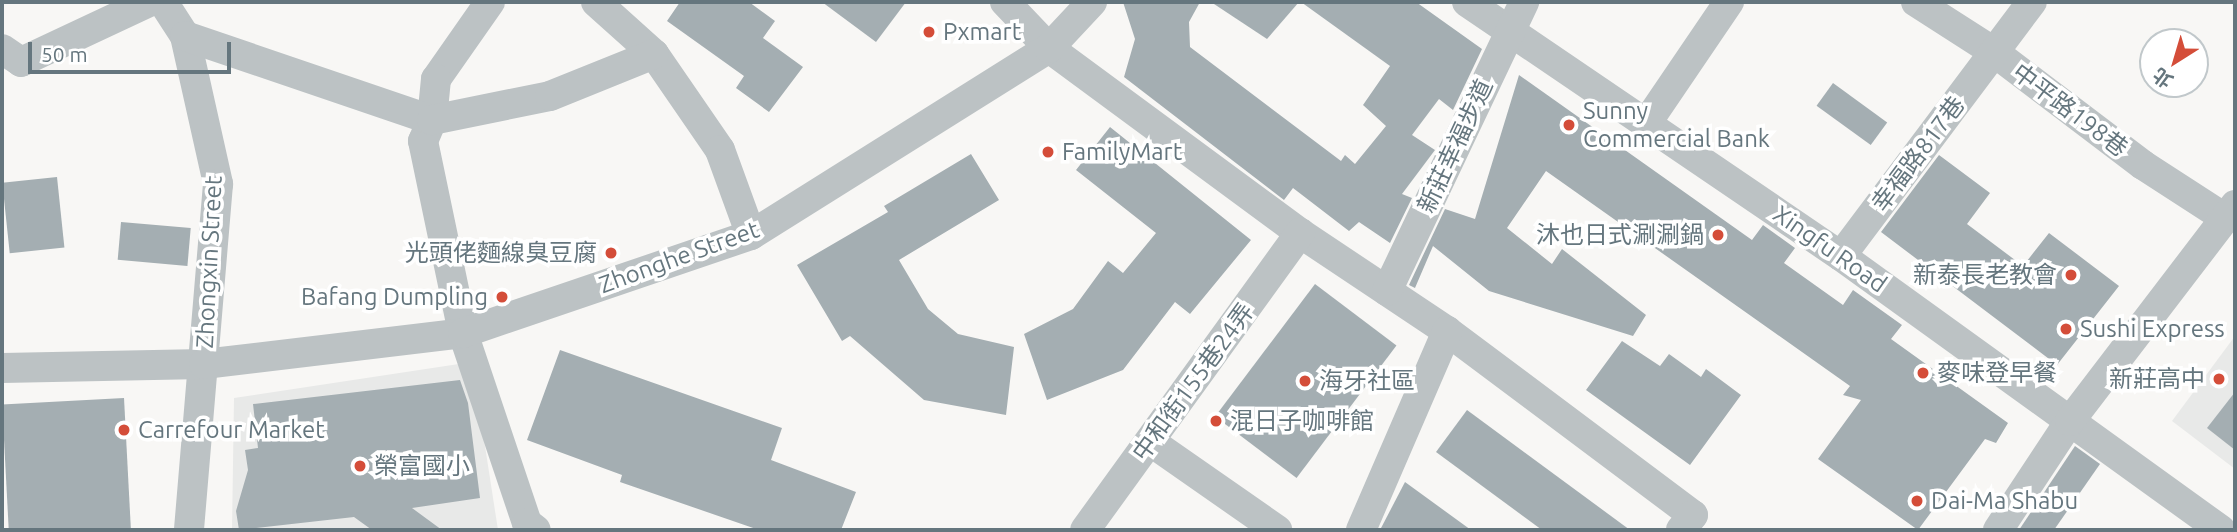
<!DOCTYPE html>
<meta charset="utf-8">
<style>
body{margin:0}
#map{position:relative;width:2237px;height:532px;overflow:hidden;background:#f8f7f5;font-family:Ubuntu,"Noto Sans TC",sans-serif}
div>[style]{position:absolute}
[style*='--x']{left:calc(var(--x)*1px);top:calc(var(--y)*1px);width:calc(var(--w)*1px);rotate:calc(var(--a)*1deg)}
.built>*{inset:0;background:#e8e9e8}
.building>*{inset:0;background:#a4aeb2;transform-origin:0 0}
.minor>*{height:30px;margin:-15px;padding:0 15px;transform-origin:15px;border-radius:15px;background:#bcc2c4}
.dots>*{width:19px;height:19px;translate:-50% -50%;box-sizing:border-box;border:4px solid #fff;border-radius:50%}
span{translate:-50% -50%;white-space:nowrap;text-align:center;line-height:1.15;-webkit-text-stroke:7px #fff;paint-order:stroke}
.poi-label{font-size:24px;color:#65767e}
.left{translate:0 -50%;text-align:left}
.right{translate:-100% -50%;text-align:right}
.street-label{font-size:24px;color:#65767e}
.frame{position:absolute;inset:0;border:4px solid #65767e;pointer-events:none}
.north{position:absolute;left:2139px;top:28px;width:70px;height:70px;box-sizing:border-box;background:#fff;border:2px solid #c1c8cb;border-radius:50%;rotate:217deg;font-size:19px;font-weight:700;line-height:28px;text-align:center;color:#65767e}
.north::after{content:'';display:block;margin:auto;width:24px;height:32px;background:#d44d39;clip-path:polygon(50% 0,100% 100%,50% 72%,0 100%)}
.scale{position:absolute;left:28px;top:42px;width:203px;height:32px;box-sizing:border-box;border:4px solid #65767e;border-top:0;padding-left:9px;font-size:21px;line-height:24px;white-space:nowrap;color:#65767e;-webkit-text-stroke:5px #fff;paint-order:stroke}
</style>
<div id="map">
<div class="built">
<i style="clip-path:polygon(2235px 336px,2235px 469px,2172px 421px)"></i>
<i style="clip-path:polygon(472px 362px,498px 530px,232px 530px,234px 398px)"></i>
</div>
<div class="building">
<i style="clip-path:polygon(680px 2px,749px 2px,775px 21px,763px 38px,803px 67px,769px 112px,736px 88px,744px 76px,667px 21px)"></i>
<i style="clip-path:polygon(822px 2px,906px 2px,876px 42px)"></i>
<i style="clip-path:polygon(1123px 2px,1200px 2px,1189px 22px,1190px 47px,1341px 161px,1345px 155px,1355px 164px,1386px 126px,1363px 105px,1390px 66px,1301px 2px,1416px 2px,1482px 49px,1453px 110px,1439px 99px,1412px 135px,1435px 150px,1402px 194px,1412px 198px,1390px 243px,1359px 222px,1349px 231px,1293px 188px,1284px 200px,1124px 77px,1135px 39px)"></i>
<i style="clip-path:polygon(1211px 2px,1299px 2px,1267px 39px)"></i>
<i style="clip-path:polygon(1519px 75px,1752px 240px,1763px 225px,1795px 248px,1784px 263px,1843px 305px,1853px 290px,1902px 325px,1891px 339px,2008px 423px,1996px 443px,1985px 439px,1918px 530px,1818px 459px,1861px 400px,1843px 395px,1850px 386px,1546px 171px,1507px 228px,1552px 264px,1562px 249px,1646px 315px,1633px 336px,1489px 291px,1433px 246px,1415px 288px,1409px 285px,1445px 209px,1475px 219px)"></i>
<i style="left:1833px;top:83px;width:67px;height:28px;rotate:36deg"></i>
<i style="clip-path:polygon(1110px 127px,1251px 240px,1190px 314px,1175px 302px,1123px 370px,1047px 400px,1024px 334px,1073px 309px,1108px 261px,1123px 273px,1156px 233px,1076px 170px)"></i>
<i style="clip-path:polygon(971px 154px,999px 200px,899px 260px,928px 309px,958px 334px,1014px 347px,1006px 415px,924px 400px,850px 336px,842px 341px,797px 265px,888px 212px,884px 206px)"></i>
<i style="clip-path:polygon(1939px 155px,1990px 193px,1967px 224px,2023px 266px,2049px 233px,2119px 286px,2057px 365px,1881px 232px)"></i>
<i style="left:57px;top:177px;width:71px;height:55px;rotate:84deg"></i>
<i style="left:121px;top:222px;width:70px;height:38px;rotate:5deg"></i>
<i style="left:1315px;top:284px;width:102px;height:166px;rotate:37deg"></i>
<i style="clip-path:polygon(1622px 341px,1660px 366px,1669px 354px,1701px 377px,1706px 369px,1741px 395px,1690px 465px,1586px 390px)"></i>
<i style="clip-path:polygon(560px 350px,782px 428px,771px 460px,856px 492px,841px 530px,759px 530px,620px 482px,622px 475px,527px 440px)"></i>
<i style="clip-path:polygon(460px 380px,468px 403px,480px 498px,412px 508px,442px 530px,372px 530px,354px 517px,239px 530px,236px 511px,248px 470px,245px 450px,258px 448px,253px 404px)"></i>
<i style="clip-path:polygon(2235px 392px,2235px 450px,2207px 428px)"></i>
<i style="left:124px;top:398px;width:132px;height:122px;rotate:87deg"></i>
<i style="clip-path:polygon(1467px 410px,1630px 530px,1542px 530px,1436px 452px)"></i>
<i style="clip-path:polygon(2075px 446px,2100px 464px,2054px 530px,2019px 530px)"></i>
<i style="clip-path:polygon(1405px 482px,1471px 530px,1380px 530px)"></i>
</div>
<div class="minor">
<i style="--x:163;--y:2;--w:40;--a:57.1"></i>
<i style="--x:185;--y:36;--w:152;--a:77.4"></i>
<i style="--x:218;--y:184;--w:347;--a:94.8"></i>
<i style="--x:490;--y:2;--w:94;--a:125"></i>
<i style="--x:436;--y:79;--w:41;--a:95.6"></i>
<i style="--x:432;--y:120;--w:23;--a:113"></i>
<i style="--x:423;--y:141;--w:196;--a:78.2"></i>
<i style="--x:463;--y:333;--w:200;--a:71.4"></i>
<i style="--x:527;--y:523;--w:11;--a:38"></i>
<i style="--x:596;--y:2;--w:78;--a:41.9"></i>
<i style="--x:654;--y:54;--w:116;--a:55.5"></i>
<i style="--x:720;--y:150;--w:90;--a:70"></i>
<i style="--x:1005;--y:2;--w:64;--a:46.3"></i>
<i style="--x:1049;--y:48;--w:312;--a:36.4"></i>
<i style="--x:1300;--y:233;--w:177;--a:33.7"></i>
<i style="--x:1447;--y:331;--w:307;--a:36.8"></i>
<i style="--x:1693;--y:515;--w:19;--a:129"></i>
<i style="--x:1467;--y:2;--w:452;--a:34.2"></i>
<i style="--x:1841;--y:256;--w:468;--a:35.8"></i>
<i style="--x:1916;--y:2;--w:93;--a:32.7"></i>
<i style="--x:1994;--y:52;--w:187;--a:37.2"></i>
<i style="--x:2143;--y:165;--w:98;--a:32.9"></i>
<i style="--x:185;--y:36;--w:261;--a:18.8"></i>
<i style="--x:432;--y:120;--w:120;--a:-11.5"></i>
<i style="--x:550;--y:96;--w:112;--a:-22"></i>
<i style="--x:2;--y:49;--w:23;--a:34"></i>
<i style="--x:21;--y:62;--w:141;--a:-25.1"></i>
<i style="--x:1646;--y:124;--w:148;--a:-55.8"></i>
<i style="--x:1841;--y:256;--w:318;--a:-53.1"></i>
<i style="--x:1387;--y:291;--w:320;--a:-64.6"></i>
<i style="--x:2;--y:368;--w:202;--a:-1.1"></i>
<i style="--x:204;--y:364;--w:261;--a:-6.8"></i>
<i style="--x:463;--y:333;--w:304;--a:-18.8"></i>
<i style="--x:751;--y:235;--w:352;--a:-32.1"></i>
<i style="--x:1049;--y:48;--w:63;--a:-46.9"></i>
<i style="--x:1151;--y:442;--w:154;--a:34.9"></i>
<i style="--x:1085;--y:530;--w:367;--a:-54.1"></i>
<i style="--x:1361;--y:530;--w:217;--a:-66.6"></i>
<i style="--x:1998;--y:530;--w:131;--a:-56.6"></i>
<i style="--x:2070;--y:421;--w:272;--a:-52.6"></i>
</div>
<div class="dots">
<i style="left:929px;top:32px;background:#d44d39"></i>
<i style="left:1569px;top:125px;background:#d44d39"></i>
<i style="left:1048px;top:152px;background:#d44d39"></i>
<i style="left:1718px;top:235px;background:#d44d39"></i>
<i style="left:611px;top:253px;background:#d44d39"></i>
<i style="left:2071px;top:275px;background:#d44d39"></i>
<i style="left:502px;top:297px;background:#d44d39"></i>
<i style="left:2066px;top:329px;background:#d44d39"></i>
<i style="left:1923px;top:373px;background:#d44d39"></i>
<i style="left:2219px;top:379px;background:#d44d39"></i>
<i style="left:1305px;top:381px;background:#d44d39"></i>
<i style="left:1216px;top:421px;background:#d44d39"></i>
<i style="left:124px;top:430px;background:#d44d39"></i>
<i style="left:360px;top:466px;background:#d44d39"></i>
<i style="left:1917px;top:501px;background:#d44d39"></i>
</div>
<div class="poi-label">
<span class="left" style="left:943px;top:32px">Pxmart</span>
<span class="left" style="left:1583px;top:125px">Sunny<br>Commercial Bank</span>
<span class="left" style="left:1062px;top:152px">FamilyMart</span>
<span class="right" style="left:1704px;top:235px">沐也日式涮涮鍋</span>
<span class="right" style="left:597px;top:253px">光頭佬麵線臭豆腐</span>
<span class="right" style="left:2057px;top:275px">新泰長老教會</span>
<span class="right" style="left:488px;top:297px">Bafang Dumpling</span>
<span class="left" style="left:2080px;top:329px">Sushi Express</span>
<span class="left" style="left:1937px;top:373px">麥味登早餐</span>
<span class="right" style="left:2205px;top:379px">新莊高中</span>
<span class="left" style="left:1319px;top:381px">海牙社區</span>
<span class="left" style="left:1230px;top:421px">混日子咖啡館</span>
<span class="left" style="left:138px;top:430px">Carrefour Market</span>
<span class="left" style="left:374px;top:466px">榮富國小</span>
<span class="left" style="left:1931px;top:501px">Dai-Ma Shabu</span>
</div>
<div class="street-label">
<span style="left:2070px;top:110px;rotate:37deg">中平路198巷</span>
<span style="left:1455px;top:146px;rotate:-65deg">新莊幸福步道</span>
<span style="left:1918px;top:154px;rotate:-53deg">幸福路817巷</span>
<span style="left:1830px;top:249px;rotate:35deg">Xingfu Road</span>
<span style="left:679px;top:257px;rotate:-20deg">Zhonghe Street</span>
<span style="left:209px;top:262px;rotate:-87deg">Zhongxin Street</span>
<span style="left:1193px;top:382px;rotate:-54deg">中和街155巷24弄</span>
</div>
<div class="frame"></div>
<div class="north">北</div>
<div class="scale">50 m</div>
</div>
